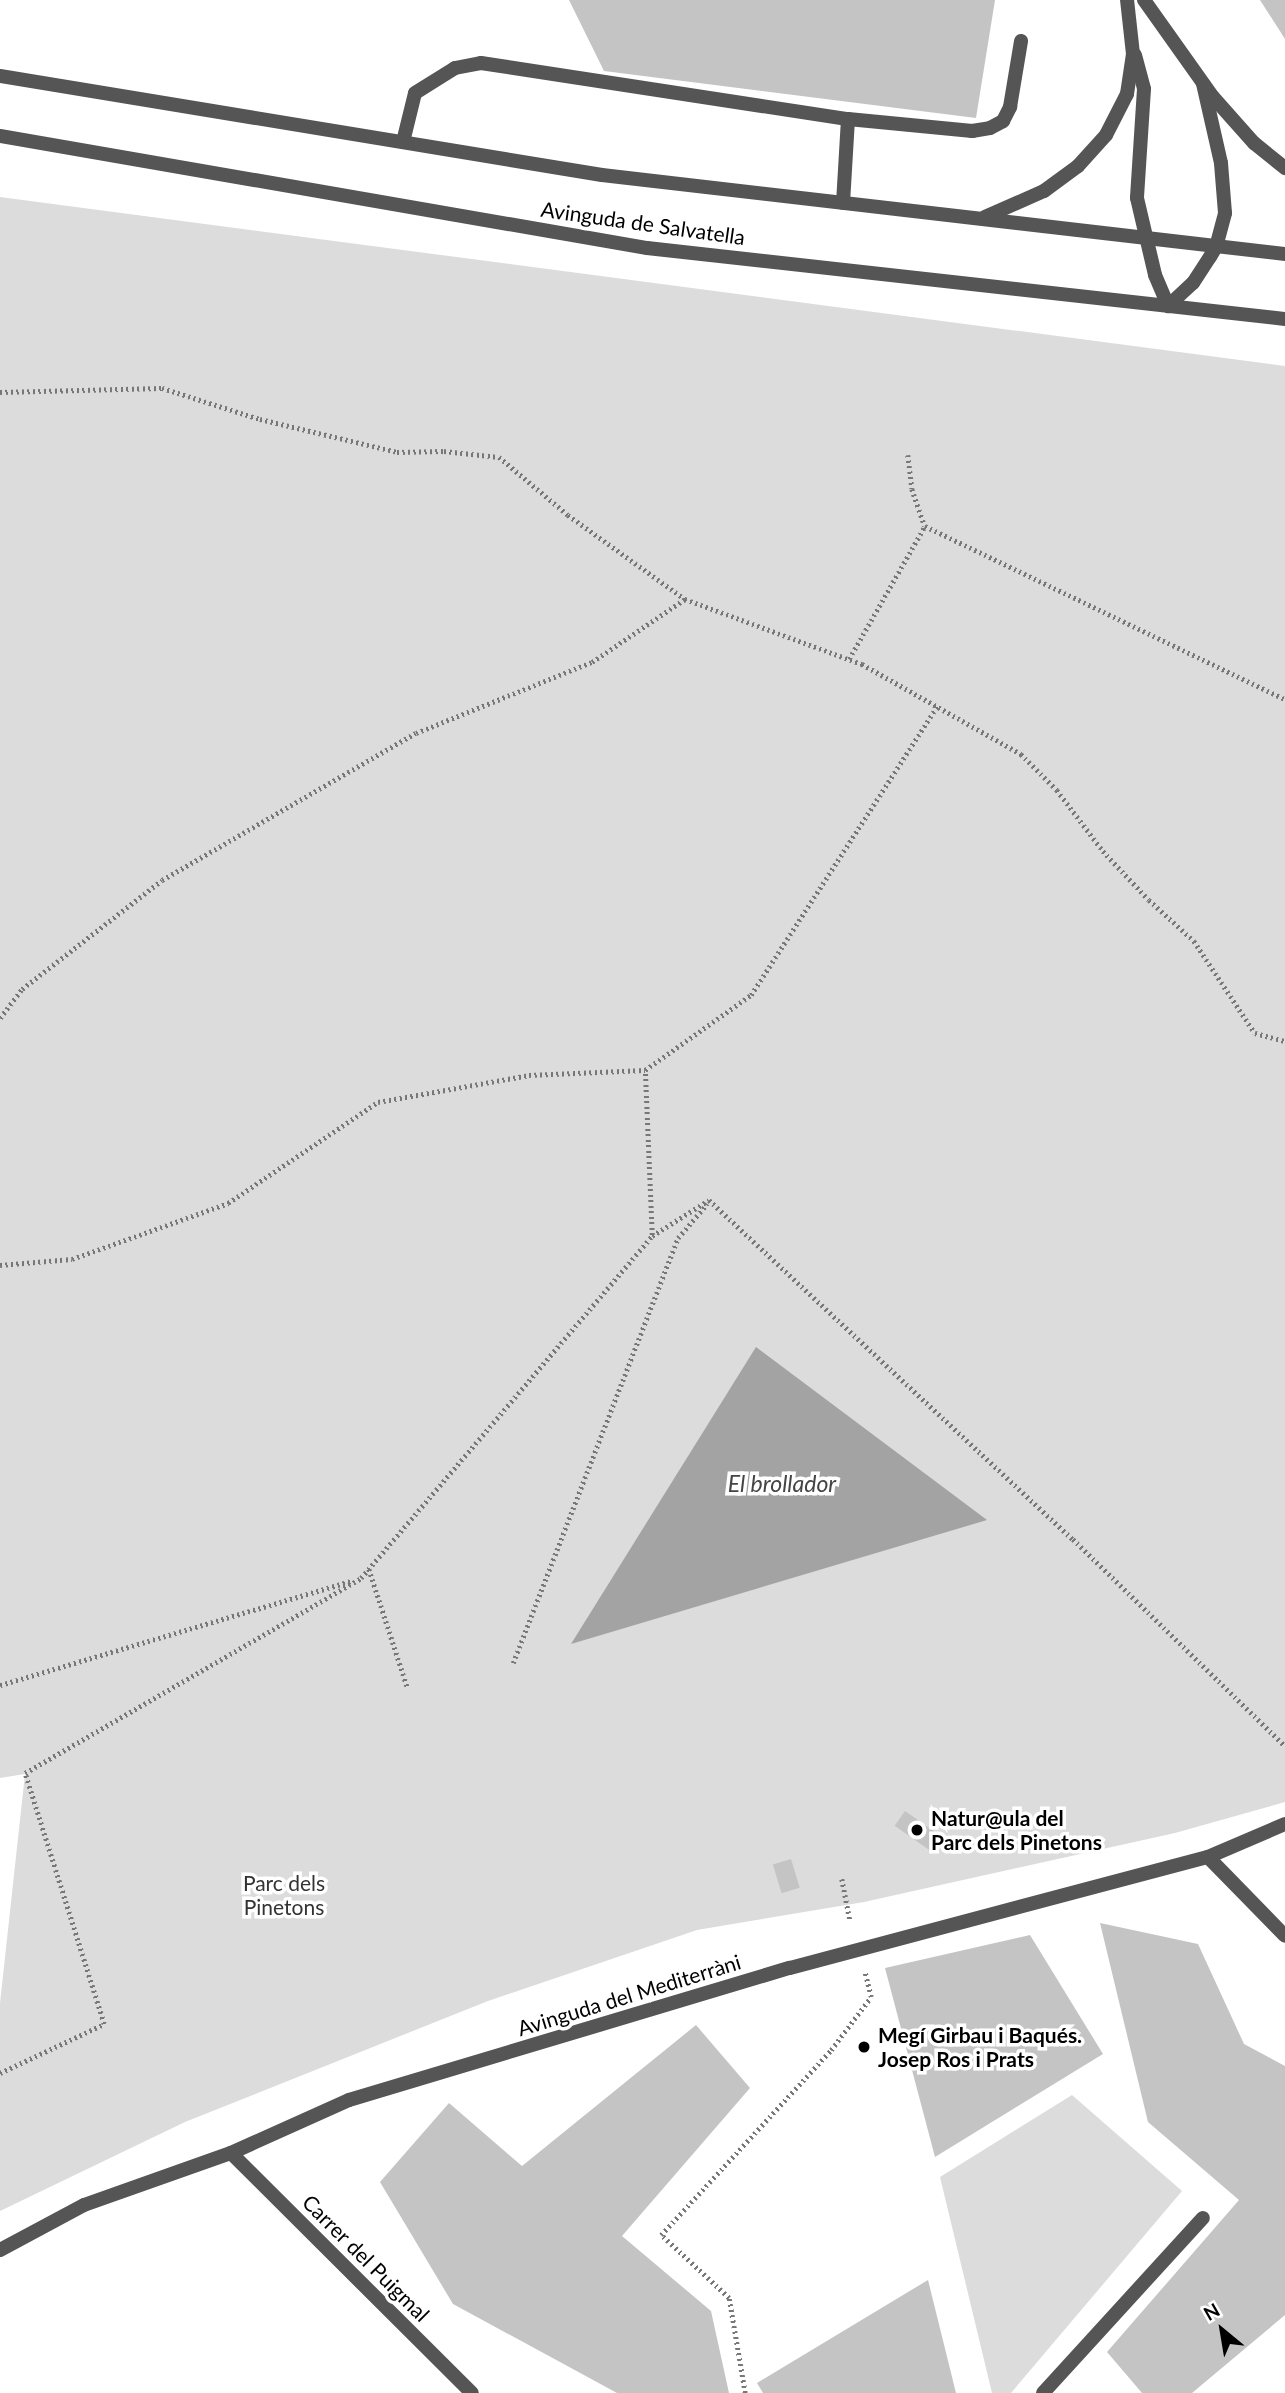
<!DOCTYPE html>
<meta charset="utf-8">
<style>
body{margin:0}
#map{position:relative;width:1285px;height:2393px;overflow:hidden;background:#fff;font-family:Lato,sans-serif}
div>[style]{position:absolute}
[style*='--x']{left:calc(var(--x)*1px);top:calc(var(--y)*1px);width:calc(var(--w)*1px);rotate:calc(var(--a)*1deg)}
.green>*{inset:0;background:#dcdcdc}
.water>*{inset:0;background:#a3a3a3}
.building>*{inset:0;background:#c4c4c4;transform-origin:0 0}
.path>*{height:4.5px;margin-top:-2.25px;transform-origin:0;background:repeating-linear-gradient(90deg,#777 0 2px,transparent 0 5.5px)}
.lane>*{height:14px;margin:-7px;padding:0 7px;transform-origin:7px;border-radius:7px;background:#555}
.street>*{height:14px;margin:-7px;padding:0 7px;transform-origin:7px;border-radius:7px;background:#555}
.dots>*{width:19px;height:19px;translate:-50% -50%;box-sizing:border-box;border:4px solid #fff;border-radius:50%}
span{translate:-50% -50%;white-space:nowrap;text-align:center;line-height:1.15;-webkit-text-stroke:7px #fff;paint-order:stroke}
.street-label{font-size:21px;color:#000}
.poi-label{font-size:21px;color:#000;font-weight:700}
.left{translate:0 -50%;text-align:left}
.park-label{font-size:21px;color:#333}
.water-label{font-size:23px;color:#444;font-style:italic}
.north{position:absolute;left:1187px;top:2295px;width:70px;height:70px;-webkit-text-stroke:5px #fff;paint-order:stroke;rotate:330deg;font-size:19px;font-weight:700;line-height:28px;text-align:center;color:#000}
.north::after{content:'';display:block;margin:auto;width:24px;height:32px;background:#000;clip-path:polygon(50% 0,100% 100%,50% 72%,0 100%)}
</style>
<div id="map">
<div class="green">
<i style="clip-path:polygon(0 197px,1285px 366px,1285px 1802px,1175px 1833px,864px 1902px,697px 1930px,488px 2001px,185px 2122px,0 2211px,0 2003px,25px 1774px,0 1778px)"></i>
<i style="clip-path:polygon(1072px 2095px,1182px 2191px,1011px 2393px,992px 2393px,940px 2177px)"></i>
</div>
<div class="water">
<i style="clip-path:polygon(756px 1347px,987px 1520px,571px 1644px)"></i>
</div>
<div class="building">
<i style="clip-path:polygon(569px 0,995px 0,976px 118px,604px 71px)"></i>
<i style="clip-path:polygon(1260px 0,1285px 0,1285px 39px)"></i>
<i style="left:905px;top:1811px;width:44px;height:18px;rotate:35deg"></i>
<i style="left:791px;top:1859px;width:30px;height:19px;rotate:73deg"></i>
<i style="clip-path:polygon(1100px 1923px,1198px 1944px,1244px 2044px,1285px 2066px,1285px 2315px,1192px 2393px,1142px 2393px,1107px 2352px,1239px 2200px,1148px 2122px)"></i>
<i style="clip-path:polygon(1030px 1935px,1103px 2054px,935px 2157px,885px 1968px)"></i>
<i style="clip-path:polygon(696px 2025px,750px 2088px,622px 2236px,711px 2311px,729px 2393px,617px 2393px,453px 2304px,380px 2182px,449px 2103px,522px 2166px)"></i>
<i style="clip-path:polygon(928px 2280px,956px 2393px,763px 2393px,757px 2383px)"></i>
</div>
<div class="path">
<i style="--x:0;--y:392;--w:162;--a:-1.4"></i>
<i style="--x:162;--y:388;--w:103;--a:17.6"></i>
<i style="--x:260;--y:419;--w:141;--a:13.5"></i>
<i style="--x:397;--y:452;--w:47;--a:-1.2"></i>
<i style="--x:444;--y:451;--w:55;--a:6.2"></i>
<i style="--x:499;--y:457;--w:90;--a:40"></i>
<i style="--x:568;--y:515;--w:144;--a:35.7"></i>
<i style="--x:685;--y:599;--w:189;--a:20.2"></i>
<i style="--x:862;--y:664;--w:183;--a:29.5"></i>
<i style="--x:1021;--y:754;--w:51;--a:45"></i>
<i style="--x:1057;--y:790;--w:76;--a:53"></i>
<i style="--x:1103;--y:851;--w:67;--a:46.8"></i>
<i style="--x:1149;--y:900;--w:61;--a:42.3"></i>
<i style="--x:1194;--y:941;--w:110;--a:56.5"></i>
<i style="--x:1255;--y:1033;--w:31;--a:15"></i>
<i style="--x:908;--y:455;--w:34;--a:83"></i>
<i style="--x:912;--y:489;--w:39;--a:71"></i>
<i style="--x:849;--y:659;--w:153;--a:-60.3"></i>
<i style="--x:925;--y:526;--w:399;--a:25.7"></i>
<i style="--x:0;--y:1018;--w:36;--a:-53"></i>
<i style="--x:22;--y:989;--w:177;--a:-37.9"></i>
<i style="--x:162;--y:880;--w:293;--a:-30.1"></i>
<i style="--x:416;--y:733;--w:190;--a:-22"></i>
<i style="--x:592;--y:662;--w:112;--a:-34.1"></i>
<i style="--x:652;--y:1235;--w:165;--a:-92.4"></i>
<i style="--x:645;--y:1070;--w:130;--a:-35.3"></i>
<i style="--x:751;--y:995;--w:344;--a:-57.2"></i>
<i style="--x:0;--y:1265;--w:72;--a:-4.8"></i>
<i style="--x:72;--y:1259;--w:166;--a:-19.7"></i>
<i style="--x:228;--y:1203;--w:181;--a:-34"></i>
<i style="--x:378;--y:1102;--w:153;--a:-10.1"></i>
<i style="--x:529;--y:1075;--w:116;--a:-2.5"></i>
<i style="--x:369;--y:1569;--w:126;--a:72"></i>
<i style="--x:513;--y:1663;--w:456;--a:-68.8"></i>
<i style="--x:678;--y:1238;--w:45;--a:-49.5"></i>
<i style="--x:0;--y:1685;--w:367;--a:-16.5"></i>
<i style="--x:842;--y:1879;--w:42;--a:79"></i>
<i style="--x:0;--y:2073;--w:115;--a:-25.2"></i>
<i style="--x:104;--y:2024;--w:263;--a:-107.5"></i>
<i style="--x:25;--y:1773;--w:388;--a:-30.1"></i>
<i style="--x:361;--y:1578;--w:449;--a:-49.6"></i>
<i style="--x:652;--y:1236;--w:67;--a:-32.3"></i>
<i style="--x:709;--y:1200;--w:497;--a:43"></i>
<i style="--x:1073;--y:1539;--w:296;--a:44.3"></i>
<i style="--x:745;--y:2393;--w:96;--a:-99.6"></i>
<i style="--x:729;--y:2298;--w:93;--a:-137.2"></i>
<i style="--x:661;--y:2235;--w:251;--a:-47.4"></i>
<i style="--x:831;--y:2050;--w:66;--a:-53"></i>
<i style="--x:871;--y:1997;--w:25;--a:-104"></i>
</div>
<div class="lane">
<i style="--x:848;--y:119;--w:125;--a:5.5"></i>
<i style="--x:972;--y:131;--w:18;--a:-9"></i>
<i style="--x:990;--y:128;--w:15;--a:-28"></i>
<i style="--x:1003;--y:121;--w:16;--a:-63"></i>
<i style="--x:1010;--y:107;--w:67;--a:-80.5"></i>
<i style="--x:403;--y:142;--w:50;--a:-76.2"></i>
<i style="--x:415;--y:93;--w:47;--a:-32"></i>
<i style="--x:455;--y:68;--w:26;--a:-11"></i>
<i style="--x:481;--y:63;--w:371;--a:8.7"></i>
<i style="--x:848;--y:119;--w:84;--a:93.4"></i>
<i style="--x:1043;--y:2393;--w:237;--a:-47.6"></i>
</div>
<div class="street">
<i style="--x:1144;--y:0;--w:119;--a:54.6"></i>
<i style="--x:1213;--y:97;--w:62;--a:48.3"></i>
<i style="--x:1254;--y:143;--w:40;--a:39"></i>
<i style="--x:1135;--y:55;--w:35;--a:75"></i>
<i style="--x:1144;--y:89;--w:109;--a:93.7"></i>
<i style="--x:1137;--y:198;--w:79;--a:76.8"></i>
<i style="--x:1155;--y:275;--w:34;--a:67"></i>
<i style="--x:0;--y:76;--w:610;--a:9.34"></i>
<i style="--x:602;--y:175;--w:688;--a:6.6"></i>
<i style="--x:0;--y:136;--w:657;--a:9.82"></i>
<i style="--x:647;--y:248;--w:642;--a:6.35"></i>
<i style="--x:985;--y:217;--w:64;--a:-23.8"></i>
<i style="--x:1044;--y:191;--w:42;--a:-36.3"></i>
<i style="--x:1078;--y:166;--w:42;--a:-47.9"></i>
<i style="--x:1106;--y:135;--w:46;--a:-62.9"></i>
<i style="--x:1127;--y:94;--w:40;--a:-81.5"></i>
<i style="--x:1133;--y:54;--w:54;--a:-96.3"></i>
<i style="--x:1168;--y:306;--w:34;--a:-43"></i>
<i style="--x:1193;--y:283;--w:31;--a:-57"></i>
<i style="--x:1210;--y:257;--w:12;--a:-59"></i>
<i style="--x:1216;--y:247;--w:35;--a:-75"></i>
<i style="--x:1225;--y:213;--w:50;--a:-94.6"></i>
<i style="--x:1221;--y:163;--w:81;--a:-102.8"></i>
<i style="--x:1208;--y:1857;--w:110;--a:45.7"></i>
<i style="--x:231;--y:2153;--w:340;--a:44.9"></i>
<i style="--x:0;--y:2250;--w:95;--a:-28.2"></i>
<i style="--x:84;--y:2205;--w:156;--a:-19.5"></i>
<i style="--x:231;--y:2153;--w:129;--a:-24.2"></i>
<i style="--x:349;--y:2100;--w:460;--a:-16.7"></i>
<i style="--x:790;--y:1968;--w:432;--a:-14.9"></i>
<i style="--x:1208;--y:1857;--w:84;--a:-23.2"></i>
</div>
<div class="dots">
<i style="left:917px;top:1830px;background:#000"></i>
<i style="left:864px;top:2047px;background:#000"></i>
</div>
<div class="street-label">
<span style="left:643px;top:223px;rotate:8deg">Avinguda de Salvatella</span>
<span style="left:629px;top:1995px;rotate:-17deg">Avinguda del Mediterràni</span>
<span style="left:366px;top:2258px;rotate:45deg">Carrer del Puigmal</span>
</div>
<div class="poi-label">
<span class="left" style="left:931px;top:1830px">Natur@ula del<br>Parc dels Pinetons</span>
<span class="left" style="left:878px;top:2047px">Megí Girbau i Baqués.<br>Josep Ros i Prats</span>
</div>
<div class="park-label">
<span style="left:284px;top:1895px">Parc dels<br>Pinetons</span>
</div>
<div class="water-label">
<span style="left:782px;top:1483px">El brollador</span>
</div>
<div class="north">N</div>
</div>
